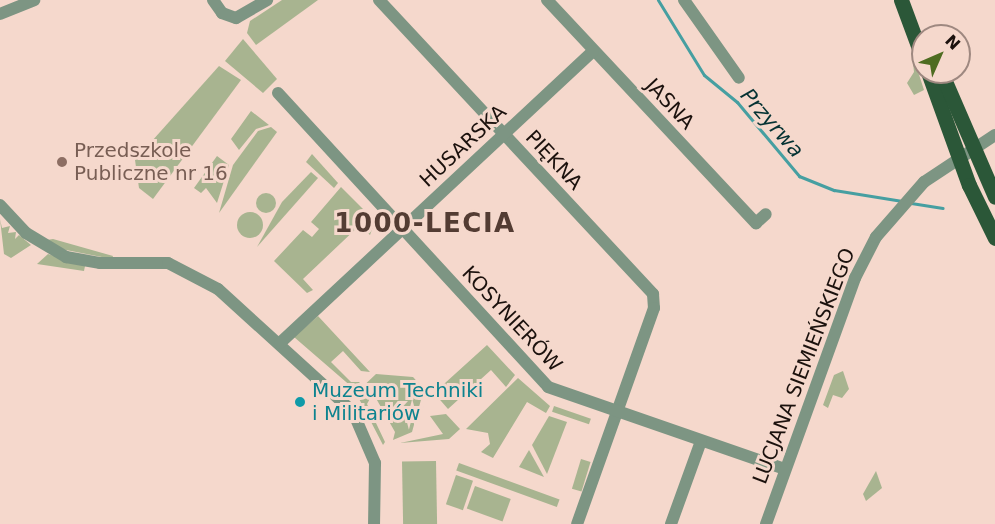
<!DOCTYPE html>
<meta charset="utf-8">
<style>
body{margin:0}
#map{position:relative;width:995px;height:524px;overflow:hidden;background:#f5d8cc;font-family:"DejaVu Sans",sans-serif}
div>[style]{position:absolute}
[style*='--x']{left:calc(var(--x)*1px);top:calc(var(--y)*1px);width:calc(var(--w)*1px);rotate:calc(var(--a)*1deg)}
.green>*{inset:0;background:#a8b490;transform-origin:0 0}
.round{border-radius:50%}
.stream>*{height:3px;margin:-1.5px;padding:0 1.5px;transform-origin:1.5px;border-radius:1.5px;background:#469fa1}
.minor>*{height:12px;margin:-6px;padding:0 6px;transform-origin:6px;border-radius:6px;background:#7d9583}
.major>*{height:15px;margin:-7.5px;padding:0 7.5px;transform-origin:7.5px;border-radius:7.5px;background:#2b5738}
.dots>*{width:16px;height:16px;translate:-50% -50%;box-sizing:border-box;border:3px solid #f5d8cc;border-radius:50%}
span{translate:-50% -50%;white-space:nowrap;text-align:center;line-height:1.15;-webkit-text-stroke:6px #f5d8cc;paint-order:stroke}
.street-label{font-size:20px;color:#1b110d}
.education-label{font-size:20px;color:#785e54}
.left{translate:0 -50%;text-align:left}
.culture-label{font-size:20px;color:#0d838f}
.water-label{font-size:21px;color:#053233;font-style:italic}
.district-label{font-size:26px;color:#533c33;font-weight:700;letter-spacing:1.5px}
.north{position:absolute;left:911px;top:24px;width:60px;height:60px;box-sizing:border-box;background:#f5d8cc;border:2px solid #9e8880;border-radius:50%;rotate:45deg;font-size:16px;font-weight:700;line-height:24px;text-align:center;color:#1b110d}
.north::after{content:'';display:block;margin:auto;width:21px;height:27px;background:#4e6c21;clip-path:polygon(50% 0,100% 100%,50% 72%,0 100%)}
</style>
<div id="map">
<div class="green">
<i style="clip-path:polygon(282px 0,318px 0,256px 45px,247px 33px,250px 21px)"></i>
<i style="clip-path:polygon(243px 39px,277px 79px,263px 93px,225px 61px)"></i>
<i style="clip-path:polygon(912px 53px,924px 90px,914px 95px,907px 83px,914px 72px)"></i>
<i style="clip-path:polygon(219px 66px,241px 80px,153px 199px,139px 188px,135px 160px)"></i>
<i style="clip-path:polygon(251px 111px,269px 125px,256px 129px,239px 150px,231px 139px)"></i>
<i style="clip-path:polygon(271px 127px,277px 132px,219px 213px,233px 165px,258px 131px)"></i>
<i style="clip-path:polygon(312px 154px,338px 183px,334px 188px,306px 162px)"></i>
<i style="clip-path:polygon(217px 156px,229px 165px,217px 203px,206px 188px,201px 193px,194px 188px)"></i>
<i style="clip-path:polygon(311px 172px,318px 178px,257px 247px,282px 202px)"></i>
<i style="clip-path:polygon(341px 187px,375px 221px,370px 235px,360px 225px,303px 279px,313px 290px,307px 293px,274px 261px,303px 230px,312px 237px,319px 229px,311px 222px)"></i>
<i class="round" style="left:256px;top:193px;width:20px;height:20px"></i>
<i class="round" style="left:237px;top:212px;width:26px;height:26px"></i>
<i style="clip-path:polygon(0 219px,2px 228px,10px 226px,8px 233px,16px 232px,15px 239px,19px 235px,31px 245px,11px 258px,4px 254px)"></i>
<i style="clip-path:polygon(53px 239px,113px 256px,112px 259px,61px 249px,47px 240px)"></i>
<i style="clip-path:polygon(48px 254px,85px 266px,84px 271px,37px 264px)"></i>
<i style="clip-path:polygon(318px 316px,370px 372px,361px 371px,343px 351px,331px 362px,351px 382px,360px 382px,353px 388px,294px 337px)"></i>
<i style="clip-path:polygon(487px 345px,515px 375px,506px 387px,491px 370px,448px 409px,434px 393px)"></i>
<i style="clip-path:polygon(843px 371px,849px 389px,842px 398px,833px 395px,828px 408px,823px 405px,834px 375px)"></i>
<i style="clip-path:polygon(376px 374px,413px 377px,424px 389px,412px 432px,393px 440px,395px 432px,373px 393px,367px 404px,385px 442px,383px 445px,356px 393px)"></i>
<i style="clip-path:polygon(518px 378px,550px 406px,546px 413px,527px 402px,493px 458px,481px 452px,490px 444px,488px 433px,466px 429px)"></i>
<i style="left:554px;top:406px;width:39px;height:6px;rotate:19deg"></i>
<i style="clip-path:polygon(446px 414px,460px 429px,449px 439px,400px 443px,443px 434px,430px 416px)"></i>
<i style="clip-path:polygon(549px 416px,567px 422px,547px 474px,532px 445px)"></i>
<i style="clip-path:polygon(529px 450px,544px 477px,519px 467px)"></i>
<i style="left:581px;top:459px;width:10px;height:31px;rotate:17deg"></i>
<i style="left:436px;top:461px;width:63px;height:34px;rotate:89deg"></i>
<i style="left:459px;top:463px;width:107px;height:8px;rotate:20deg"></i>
<i style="clip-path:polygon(876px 471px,882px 488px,866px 501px,863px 494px)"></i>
<i style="left:456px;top:475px;width:18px;height:31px;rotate:19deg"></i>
<i style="left:475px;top:486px;width:38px;height:24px;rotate:20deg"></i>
</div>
<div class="stream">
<i style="--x:658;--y:0;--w:88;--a:58.5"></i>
<i style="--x:704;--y:75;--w:43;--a:39.3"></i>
<i style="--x:737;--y:102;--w:97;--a:50"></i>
<i style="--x:799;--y:176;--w:38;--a:22"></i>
<i style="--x:834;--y:190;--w:69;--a:9.2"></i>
<i style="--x:911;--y:203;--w:32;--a:9"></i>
</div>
<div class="minor">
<i style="--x:213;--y:0;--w:16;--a:55"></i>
<i style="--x:222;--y:13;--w:15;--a:20"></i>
<i style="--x:236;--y:18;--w:36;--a:-30"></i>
<i style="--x:379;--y:0;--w:402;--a:47"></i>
<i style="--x:653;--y:294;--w:14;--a:86"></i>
<i style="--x:654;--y:308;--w:229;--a:109.6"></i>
<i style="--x:547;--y:0;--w:306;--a:46.9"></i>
<i style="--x:756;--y:223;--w:13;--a:-42"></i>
<i style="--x:684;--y:0;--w:95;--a:54.8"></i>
<i style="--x:0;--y:14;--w:37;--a:-22"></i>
<i style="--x:278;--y:93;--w:399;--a:47.4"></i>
<i style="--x:548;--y:387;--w:251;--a:19.1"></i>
<i style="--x:0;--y:205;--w:38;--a:47"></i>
<i style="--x:26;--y:233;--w:47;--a:31"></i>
<i style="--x:66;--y:257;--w:35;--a:10"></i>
<i style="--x:100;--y:263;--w:68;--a:0"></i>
<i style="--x:168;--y:263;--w:56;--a:27.5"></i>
<i style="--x:218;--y:289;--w:183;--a:42.3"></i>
<i style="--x:353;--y:412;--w:56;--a:66.7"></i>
<i style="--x:375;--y:463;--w:61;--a:90.9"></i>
<i style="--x:280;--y:343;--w:428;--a:-43"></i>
<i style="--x:671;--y:524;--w:88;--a:-70.1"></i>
<i style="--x:766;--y:524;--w:262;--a:-70.1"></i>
<i style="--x:855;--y:278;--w:46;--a:-62.9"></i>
<i style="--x:876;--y:237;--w:73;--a:-48.9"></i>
<i style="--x:924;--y:182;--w:85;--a:-33.5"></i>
</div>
<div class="major">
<i style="--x:901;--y:0;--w:63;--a:69.6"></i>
<i style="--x:928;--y:72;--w:120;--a:70.1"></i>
<i style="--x:969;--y:185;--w:59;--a:63.9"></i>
<i style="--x:941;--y:72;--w:136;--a:66.6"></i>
</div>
<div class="dots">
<i style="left:62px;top:162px;background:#8d6e63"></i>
<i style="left:300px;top:402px;background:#0f9aa8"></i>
</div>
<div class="street-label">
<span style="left:670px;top:104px;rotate:47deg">JASNA</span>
<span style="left:463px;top:146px;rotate:-43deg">HUSARSKA</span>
<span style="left:554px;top:160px;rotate:47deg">PIĘKNA</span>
<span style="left:512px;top:319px;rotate:47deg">KOSYNIERÓW</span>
<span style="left:804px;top:366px;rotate:-69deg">LUCJANA SIEMIEŃSKIEGO</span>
</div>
<div class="education-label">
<span class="left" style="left:74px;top:162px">Przedszkole<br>Publiczne nr 16</span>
</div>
<div class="culture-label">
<span class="left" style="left:312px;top:402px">Muzeum Techniki<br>i Militariów</span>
</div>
<div class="water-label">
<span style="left:772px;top:123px;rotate:49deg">Przyrwa</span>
</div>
<div class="district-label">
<span style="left:425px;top:224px">1000-LECIA</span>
</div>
<div class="north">N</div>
</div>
